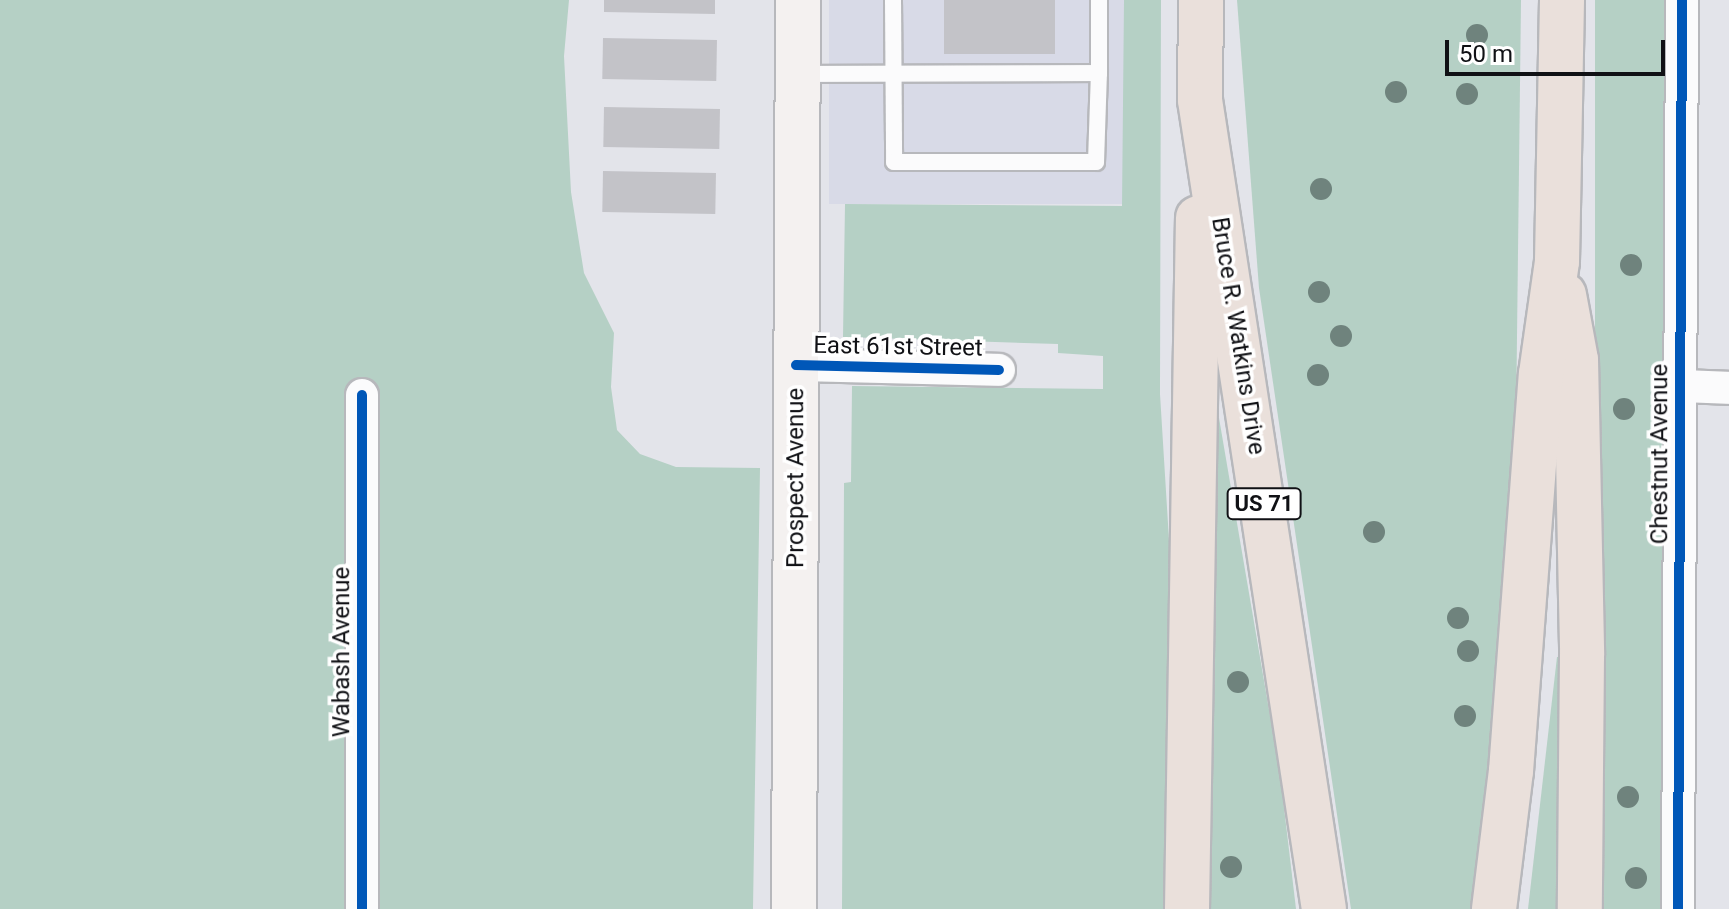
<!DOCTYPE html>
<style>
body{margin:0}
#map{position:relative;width:1729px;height:909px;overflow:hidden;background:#e3e4ea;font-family:Roboto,sans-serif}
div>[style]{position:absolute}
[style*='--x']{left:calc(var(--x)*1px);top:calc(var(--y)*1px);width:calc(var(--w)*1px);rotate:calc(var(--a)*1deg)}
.built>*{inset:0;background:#d8dae7;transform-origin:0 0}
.green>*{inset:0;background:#b5d0c5;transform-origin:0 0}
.building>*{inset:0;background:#c3c3c8;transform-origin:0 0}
.roads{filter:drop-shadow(2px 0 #b7b8bc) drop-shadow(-2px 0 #b7b8bc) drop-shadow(0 2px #b7b8bc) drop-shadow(0 -2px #b7b8bc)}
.service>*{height:16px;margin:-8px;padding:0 8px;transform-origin:8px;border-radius:8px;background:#fbfbfc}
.minor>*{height:32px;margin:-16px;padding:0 16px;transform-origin:16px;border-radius:16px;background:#fbfbfc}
.secondary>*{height:44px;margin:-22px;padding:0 22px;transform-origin:22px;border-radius:22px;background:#f4f1f0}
.trunk>*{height:44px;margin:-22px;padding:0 22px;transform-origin:22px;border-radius:22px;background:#eae0db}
.cycleway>*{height:10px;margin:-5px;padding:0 5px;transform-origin:5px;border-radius:5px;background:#0057b8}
.trees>*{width:22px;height:22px;margin:-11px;border-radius:50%;background:#6f837d}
span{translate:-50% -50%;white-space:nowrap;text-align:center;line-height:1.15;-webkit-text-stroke:7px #fff;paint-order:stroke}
.shield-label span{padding:2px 6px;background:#fff;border:2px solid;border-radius:6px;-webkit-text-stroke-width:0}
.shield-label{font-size:22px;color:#101115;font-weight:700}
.street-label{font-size:24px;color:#101115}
.scale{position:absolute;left:1445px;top:40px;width:220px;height:36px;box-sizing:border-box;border:4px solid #101115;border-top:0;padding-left:10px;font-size:24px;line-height:28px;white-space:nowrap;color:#101115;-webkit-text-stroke:6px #fff;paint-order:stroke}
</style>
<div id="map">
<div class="built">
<i style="left:829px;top:0;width:295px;height:204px"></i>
</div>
<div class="green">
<i style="clip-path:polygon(0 0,569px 0,564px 56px,571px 192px,584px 273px,614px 333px,611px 387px,617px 430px,640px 454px,676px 467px,760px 468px,753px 909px,0 909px)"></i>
<i style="clip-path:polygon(1124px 0,1161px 0,1160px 394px,1169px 540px,1169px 909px,842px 909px,844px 483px,851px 482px,852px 386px,1103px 389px,1103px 356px,1058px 353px,1058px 344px,843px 337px,845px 204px,1122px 206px)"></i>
<i style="clip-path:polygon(1237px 0,1521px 0,1515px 505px,1474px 909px,1351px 909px,1259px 288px)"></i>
<i style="left:1595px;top:0;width:69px;height:909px"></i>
<i style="clip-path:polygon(1219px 418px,1280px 774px,1296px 909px,1209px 909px,1212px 419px)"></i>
<i style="clip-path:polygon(1557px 657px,1562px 657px,1562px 909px,1528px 909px)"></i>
</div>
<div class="building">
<i style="clip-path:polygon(604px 0,715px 0,715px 14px,604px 12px)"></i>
<i style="left:944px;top:0;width:111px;height:54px"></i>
<i style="left:603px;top:38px;width:114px;height:41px;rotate:1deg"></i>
<i style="left:604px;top:107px;width:116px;height:40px;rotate:1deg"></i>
<i style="left:603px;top:171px;width:113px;height:41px;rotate:1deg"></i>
</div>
<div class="roads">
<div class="service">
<i style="--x:893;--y:0;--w:162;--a:89.6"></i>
<i style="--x:894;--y:162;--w:202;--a:0"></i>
<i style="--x:1096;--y:162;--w:89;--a:-88.1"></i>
<i style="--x:799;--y:74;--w:300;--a:-0.2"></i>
<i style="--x:1099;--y:73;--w:73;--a:-90"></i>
</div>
<div class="minor">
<i style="--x:796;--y:365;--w:203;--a:1.4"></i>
<i style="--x:1680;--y:386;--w:49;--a:2.3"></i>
<i style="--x:362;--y:909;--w:514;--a:-90"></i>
<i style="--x:1678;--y:909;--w:909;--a:-89.75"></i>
</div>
<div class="secondary">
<i style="--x:794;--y:909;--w:909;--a:-89.75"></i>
</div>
<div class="trunk">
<i style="--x:1201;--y:0;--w:100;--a:90.6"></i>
<i style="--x:1200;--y:100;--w:818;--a:81.29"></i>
<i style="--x:1564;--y:295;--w:66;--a:79.5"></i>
<i style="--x:1576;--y:360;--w:295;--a:88.8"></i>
<i style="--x:1582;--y:655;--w:254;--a:90.5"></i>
<i style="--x:1187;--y:909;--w:691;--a:-89.09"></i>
<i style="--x:1494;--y:909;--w:139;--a:-83"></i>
<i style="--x:1511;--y:771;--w:398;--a:-85.7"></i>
<i style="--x:1541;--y:374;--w:114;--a:-81.9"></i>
<i style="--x:1557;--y:261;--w:261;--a:-88.9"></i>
</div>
</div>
<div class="cycleway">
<i style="--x:796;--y:365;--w:203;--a:1.4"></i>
<i style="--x:362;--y:909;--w:514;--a:-90"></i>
<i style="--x:1678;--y:909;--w:909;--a:-89.75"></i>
</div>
<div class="trees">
<i style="left:1477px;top:35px"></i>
<i style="left:1396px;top:92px"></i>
<i style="left:1467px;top:94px"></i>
<i style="left:1321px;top:189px"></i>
<i style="left:1631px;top:265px"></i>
<i style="left:1319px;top:292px"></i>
<i style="left:1341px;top:336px"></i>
<i style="left:1318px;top:375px"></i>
<i style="left:1624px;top:409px"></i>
<i style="left:1374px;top:532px"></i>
<i style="left:1458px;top:618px"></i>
<i style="left:1468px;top:651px"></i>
<i style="left:1238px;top:682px"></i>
<i style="left:1465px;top:716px"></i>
<i style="left:1628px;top:797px"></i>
<i style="left:1231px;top:867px"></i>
<i style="left:1636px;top:878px"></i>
</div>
<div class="shield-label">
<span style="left:1264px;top:504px">US 71</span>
</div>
<div class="street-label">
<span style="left:1238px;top:336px;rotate:81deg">Bruce R. Watkins Drive</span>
<span style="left:898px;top:347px;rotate:1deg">East 61st Street</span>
<span style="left:1660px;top:454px;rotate:-90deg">Chestnut Avenue</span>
<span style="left:796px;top:478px;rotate:-90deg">Prospect Avenue</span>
<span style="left:342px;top:652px;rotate:-90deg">Wabash Avenue</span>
</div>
<div class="scale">50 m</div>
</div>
